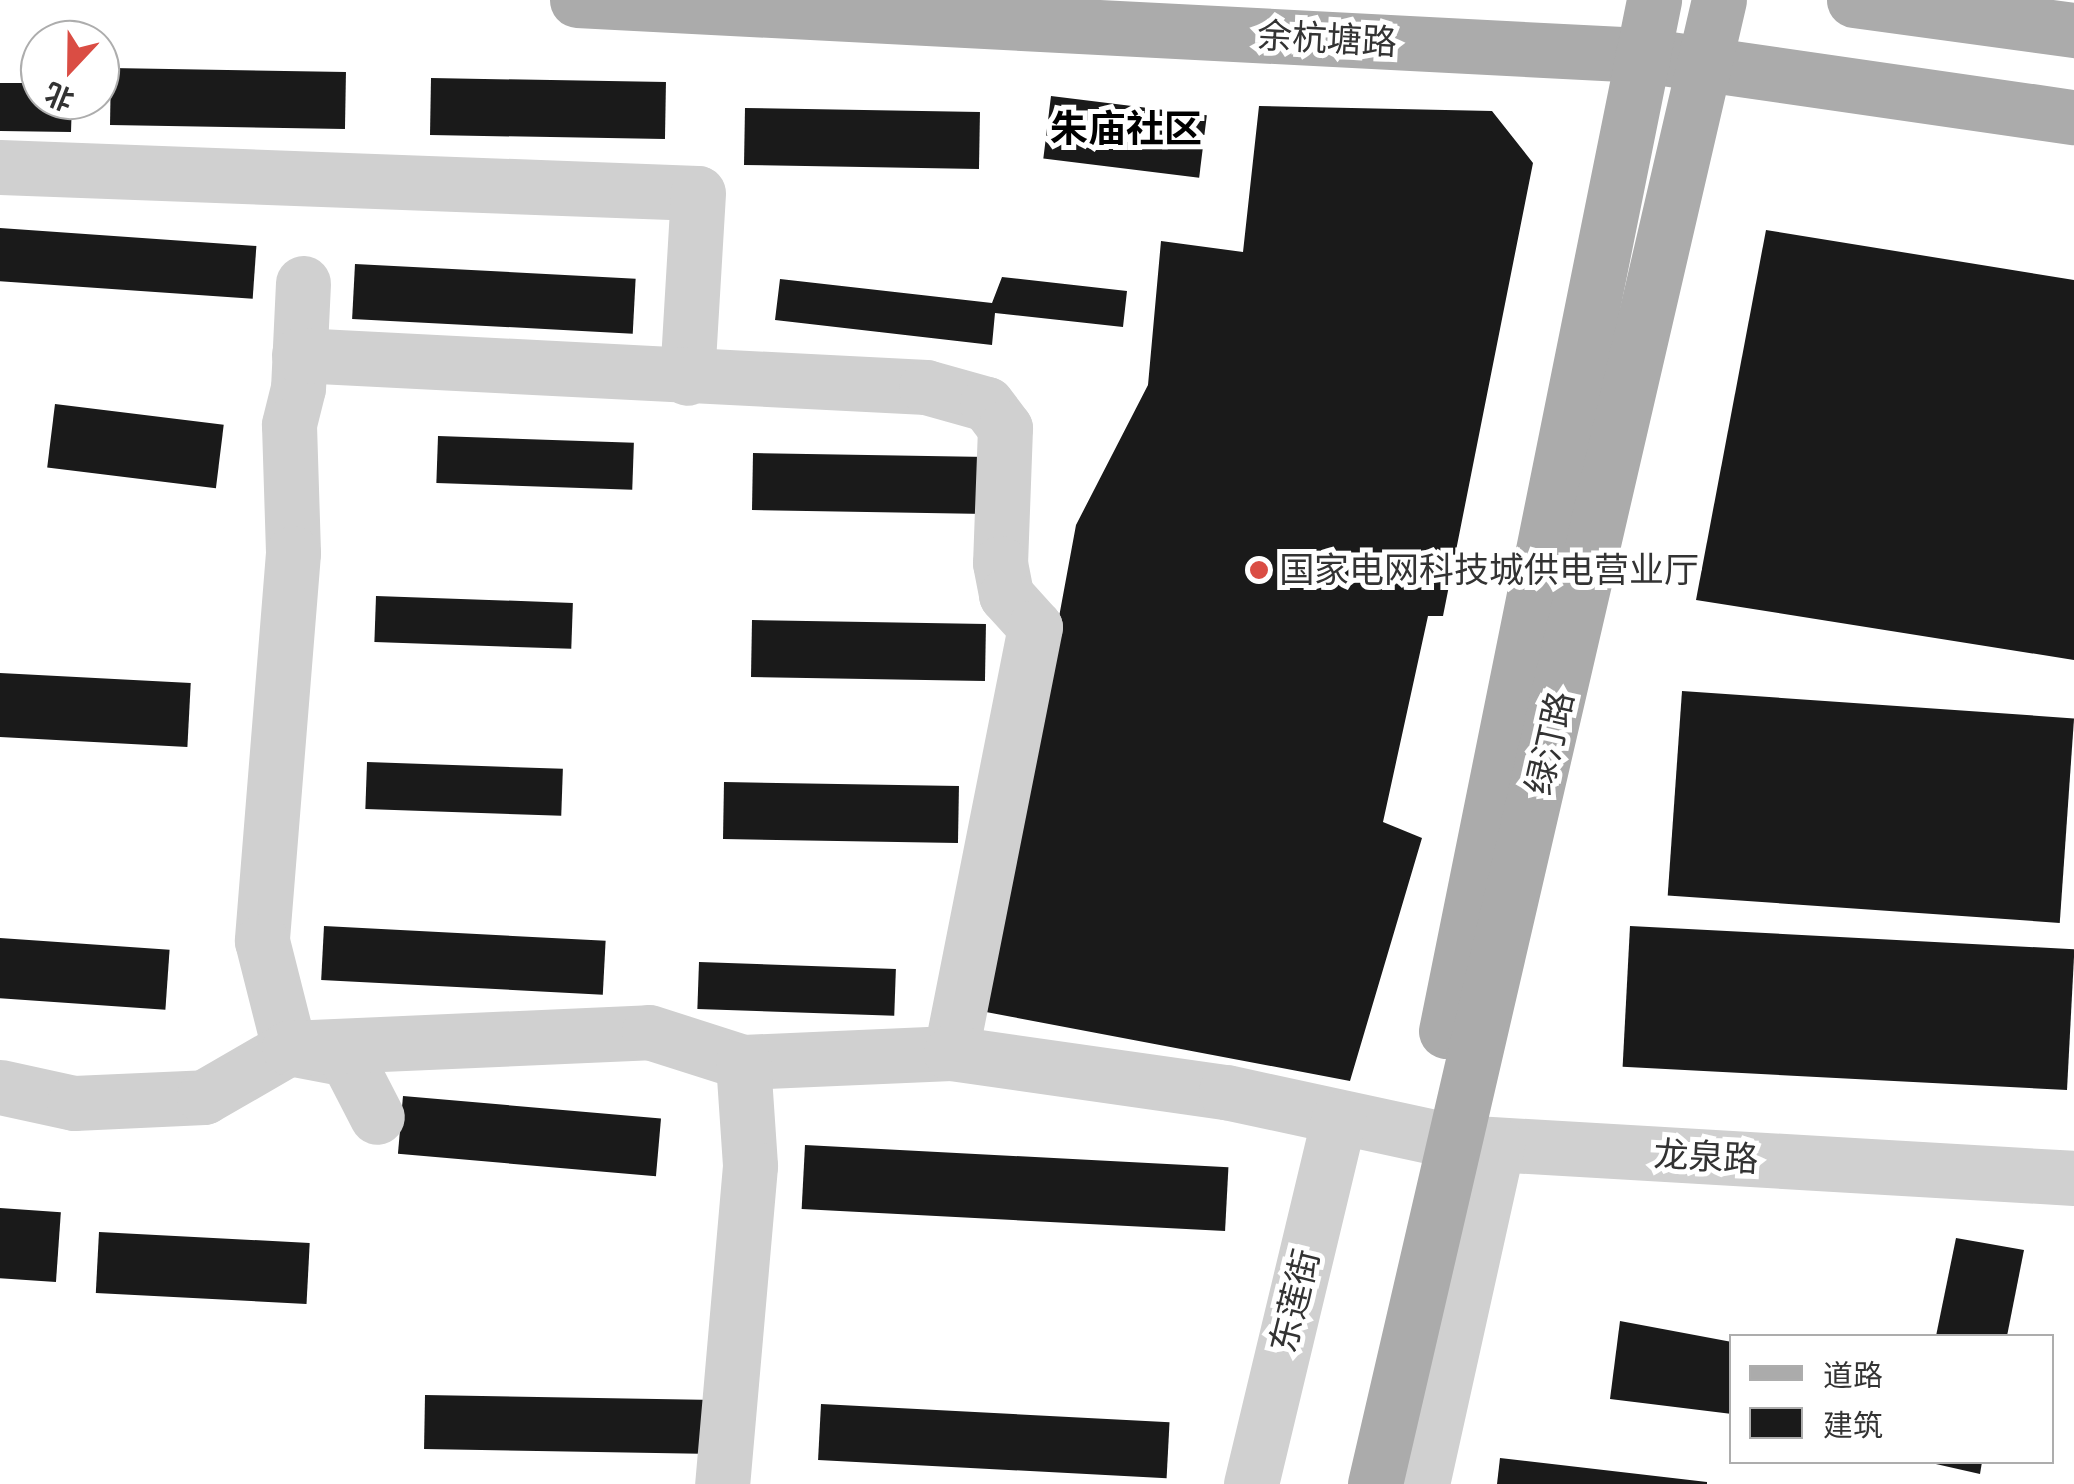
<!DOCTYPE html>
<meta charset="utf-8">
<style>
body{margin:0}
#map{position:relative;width:2074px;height:1484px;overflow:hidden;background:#fff;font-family:"Fira Sans Condensed","Noto Sans SC",sans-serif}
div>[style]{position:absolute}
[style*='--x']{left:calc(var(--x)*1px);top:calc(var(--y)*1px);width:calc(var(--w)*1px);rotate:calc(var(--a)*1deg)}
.building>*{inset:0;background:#1a1a1a;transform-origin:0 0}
.minor>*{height:55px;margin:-27.5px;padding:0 27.5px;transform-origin:27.5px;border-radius:27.5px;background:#d0d0d0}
.major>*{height:55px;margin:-27.5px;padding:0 27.5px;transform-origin:27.5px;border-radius:27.5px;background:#ababab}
.dots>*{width:28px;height:28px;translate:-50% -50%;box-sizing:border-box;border:5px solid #fff;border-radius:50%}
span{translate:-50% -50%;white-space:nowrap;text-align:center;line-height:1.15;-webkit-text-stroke:10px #fff;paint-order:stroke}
.street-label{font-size:35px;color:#333}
.poi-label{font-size:35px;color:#333}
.left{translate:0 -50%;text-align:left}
.neighbourhood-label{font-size:38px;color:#000;font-weight:700}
.legend{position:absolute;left:1729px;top:1334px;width:325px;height:130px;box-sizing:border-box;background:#fff;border:2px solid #adadad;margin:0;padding:12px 18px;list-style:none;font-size:30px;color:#333}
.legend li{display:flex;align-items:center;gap:20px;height:50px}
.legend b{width:50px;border:2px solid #adadad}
.north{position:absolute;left:20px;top:20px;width:100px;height:100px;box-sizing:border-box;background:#fff;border:2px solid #adadad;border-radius:50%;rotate:202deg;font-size:28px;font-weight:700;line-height:40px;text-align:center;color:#333}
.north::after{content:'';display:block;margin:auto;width:35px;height:45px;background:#da4d44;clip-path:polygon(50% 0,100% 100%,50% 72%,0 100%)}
</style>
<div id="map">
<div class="building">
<i style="left:111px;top:68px;width:235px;height:57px;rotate:1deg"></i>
<i style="left:431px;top:78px;width:235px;height:57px;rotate:1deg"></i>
<i style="clip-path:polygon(0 83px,40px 83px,40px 100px,72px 100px,71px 132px,0 131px)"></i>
<i style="left:1051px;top:96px;width:157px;height:63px;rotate:7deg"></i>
<i style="clip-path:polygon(1259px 106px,1492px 111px,1533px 163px,1443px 616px,1428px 616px,1383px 822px,1422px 838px,1350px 1081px,986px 1012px,1076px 525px,1148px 385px,1161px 241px,1243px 252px)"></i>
<i style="left:745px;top:108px;width:235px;height:57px;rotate:1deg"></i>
<i style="left:0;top:228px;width:257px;height:53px;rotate:4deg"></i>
<i style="clip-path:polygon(1766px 230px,2074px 280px,2074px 660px,1696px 600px)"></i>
<i style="left:355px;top:264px;width:281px;height:55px;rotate:3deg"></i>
<i style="clip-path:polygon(1002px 277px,1127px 291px,1123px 327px,995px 313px,992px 345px,775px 320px,780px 279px,992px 303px)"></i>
<i style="left:55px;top:404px;width:170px;height:64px;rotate:7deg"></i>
<i style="left:438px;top:436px;width:196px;height:47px;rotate:2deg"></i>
<i style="left:753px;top:453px;width:235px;height:57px;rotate:1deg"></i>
<i style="left:376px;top:596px;width:197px;height:46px;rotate:2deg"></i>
<i style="left:752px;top:620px;width:234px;height:57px;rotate:1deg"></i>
<i style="left:0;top:673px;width:191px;height:64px;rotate:3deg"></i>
<i style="left:1682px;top:691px;width:393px;height:205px;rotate:4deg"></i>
<i style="left:367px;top:762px;width:196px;height:47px;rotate:2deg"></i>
<i style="left:724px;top:782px;width:235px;height:57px;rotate:1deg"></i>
<i style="left:324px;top:926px;width:282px;height:54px;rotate:3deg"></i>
<i style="left:1630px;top:926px;width:445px;height:141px;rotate:3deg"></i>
<i style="left:0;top:938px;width:170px;height:60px;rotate:4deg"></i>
<i style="left:699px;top:962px;width:197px;height:47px;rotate:2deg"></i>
<i style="left:403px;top:1096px;width:259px;height:58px;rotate:5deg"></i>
<i style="left:805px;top:1145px;width:424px;height:64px;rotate:3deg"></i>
<i style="left:0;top:1208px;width:61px;height:70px;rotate:4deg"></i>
<i style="left:99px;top:1232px;width:211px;height:61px;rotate:3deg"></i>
<i style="clip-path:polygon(1956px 1238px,2024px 1250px,2007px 1336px,1936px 1336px)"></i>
<i style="clip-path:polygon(1620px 1321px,1732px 1342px,1732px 1414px,1610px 1399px)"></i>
<i style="left:425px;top:1395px;width:291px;height:54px;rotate:1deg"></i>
<i style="left:821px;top:1404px;width:349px;height:56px;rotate:3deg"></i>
<i style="clip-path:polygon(1500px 1458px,1707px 1482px,1707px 1484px,1497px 1484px)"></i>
<i style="clip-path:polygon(1927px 1462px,1982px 1462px,1980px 1474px)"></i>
</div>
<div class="minor">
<i style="--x:0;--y:167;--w:698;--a:2.13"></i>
<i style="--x:698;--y:193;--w:185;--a:93.4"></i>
<i style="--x:303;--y:283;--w:105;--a:92.7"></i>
<i style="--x:298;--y:388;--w:38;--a:104"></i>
<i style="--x:289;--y:425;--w:128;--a:88.2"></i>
<i style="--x:293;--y:553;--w:389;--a:94.6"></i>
<i style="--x:262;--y:941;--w:110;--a:75.8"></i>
<i style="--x:289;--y:1048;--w:59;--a:10.7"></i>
<i style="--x:347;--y:1059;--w:65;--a:62.7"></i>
<i style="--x:299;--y:355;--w:628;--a:2.92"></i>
<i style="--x:926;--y:387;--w:63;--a:15.6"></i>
<i style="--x:987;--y:404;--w:30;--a:53"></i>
<i style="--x:1005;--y:428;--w:135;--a:92.1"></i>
<i style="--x:1000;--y:563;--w:33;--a:79"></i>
<i style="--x:1006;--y:595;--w:43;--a:47.8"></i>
<i style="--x:1035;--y:627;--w:434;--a:101.2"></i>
<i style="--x:743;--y:1062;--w:208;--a:-2.5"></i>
<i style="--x:951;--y:1053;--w:278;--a:8.1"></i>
<i style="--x:1226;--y:1092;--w:237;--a:12.2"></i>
<i style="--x:1458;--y:1142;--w:617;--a:3.34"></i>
<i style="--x:0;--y:1087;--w:76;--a:12.2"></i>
<i style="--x:74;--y:1103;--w:130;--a:-2.6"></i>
<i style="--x:204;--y:1097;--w:98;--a:-30"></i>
<i style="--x:289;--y:1048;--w:360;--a:-2.5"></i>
<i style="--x:649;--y:1032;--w:99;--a:17.7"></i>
<i style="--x:743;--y:1062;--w:104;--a:86.1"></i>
<i style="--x:750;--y:1166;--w:319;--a:95"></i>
<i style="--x:1251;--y:1484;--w:376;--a:-76.5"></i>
<i style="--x:1422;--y:1484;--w:347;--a:-77.5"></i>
</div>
<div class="major">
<i style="--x:577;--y:0;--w:1066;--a:2.96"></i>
<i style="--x:1642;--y:55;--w:436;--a:8.2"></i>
<i style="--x:1854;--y:0;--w:222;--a:7.8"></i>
<i style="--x:1446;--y:1031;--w:1052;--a:-78.59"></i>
<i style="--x:1375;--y:1484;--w:1523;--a:-76.95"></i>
</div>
<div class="dots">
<i style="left:1259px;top:570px;background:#da4d44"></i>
</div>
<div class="street-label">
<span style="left:1327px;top:39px;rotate:3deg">余杭塘路</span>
<span style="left:1550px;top:743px;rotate:-77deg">绿汀路</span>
<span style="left:1706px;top:1157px;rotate:3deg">龙泉路</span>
<span style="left:1295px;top:1301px;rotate:-76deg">东莲街</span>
</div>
<div class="poi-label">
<span class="left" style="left:1279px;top:570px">国家电网科技城供电营业厅</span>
</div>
<div class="neighbourhood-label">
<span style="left:1126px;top:130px">朱庙社区</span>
</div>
<ul class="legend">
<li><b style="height:12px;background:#ababab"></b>道路</li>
<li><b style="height:28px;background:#1a1a1a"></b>建筑</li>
</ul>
<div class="north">北</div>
</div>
